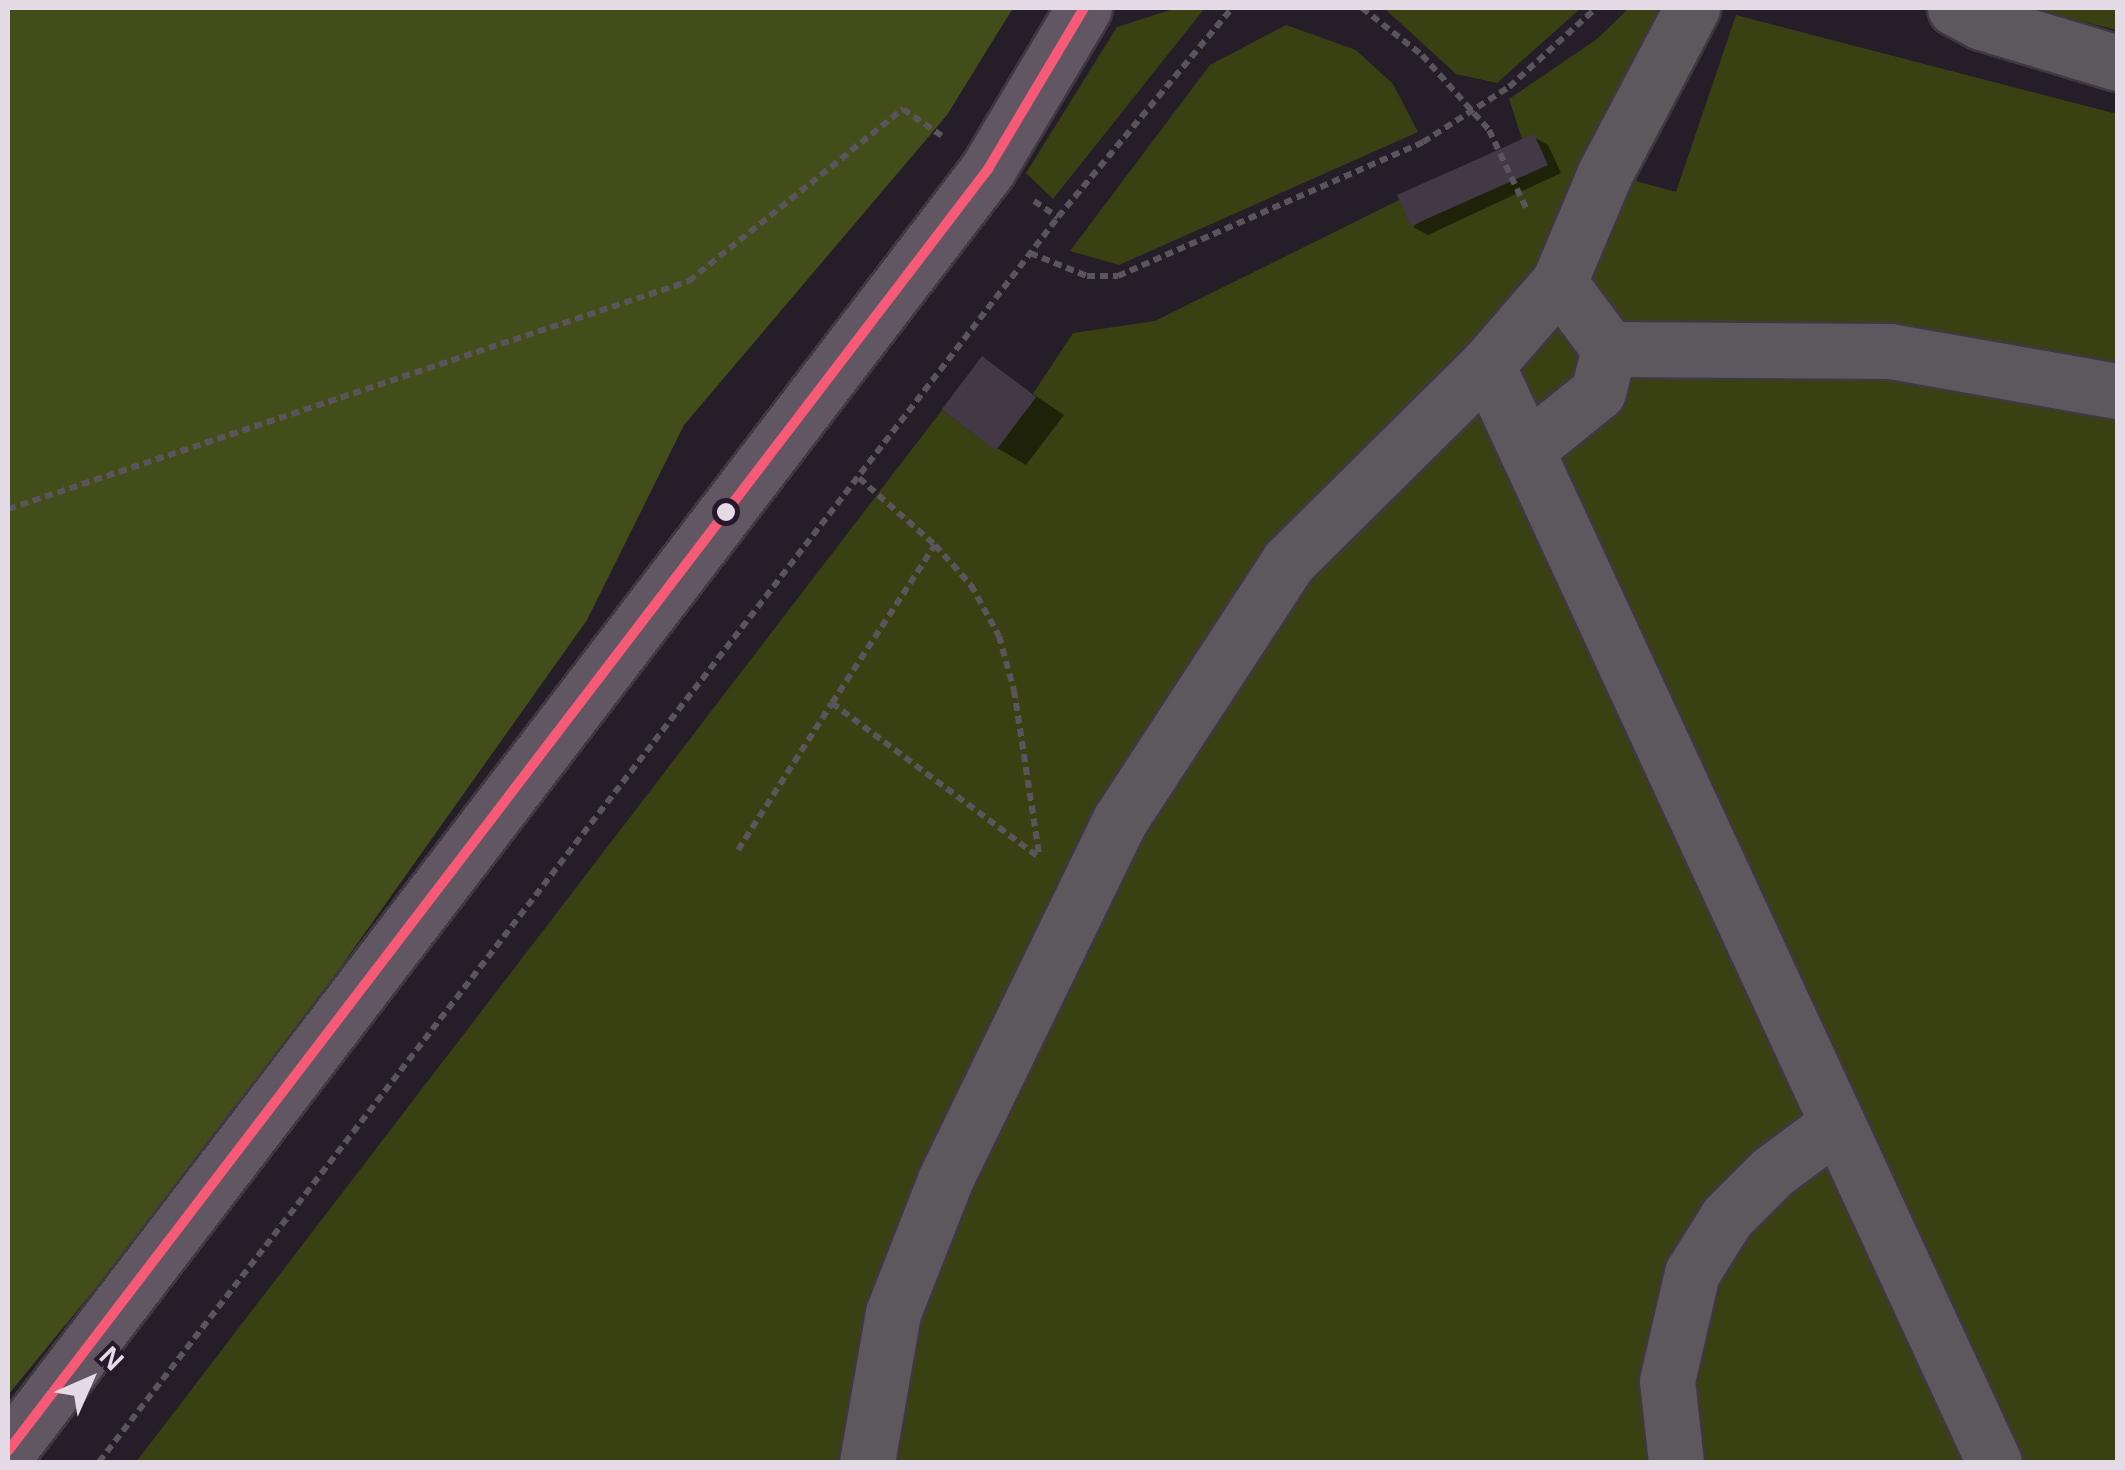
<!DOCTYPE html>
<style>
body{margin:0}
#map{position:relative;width:2125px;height:1470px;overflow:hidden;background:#251d27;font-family:Arial,sans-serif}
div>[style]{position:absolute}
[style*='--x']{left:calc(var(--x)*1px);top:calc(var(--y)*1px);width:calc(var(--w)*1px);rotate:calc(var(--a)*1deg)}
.green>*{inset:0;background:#394112}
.forest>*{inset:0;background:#434d1a}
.shadow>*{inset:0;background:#0007}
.building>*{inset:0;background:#433845;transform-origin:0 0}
.path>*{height:6px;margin-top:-3px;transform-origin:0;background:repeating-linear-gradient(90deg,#5a545c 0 8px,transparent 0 13px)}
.roads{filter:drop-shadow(2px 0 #3f3841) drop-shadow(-2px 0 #3f3841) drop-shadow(0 2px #3f3841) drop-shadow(0 -2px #3f3841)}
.minor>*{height:55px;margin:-27.5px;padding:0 27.5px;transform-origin:27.5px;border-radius:27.5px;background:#5d575e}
.major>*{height:55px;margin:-27.5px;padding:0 27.5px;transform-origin:27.5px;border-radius:27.5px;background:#605762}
.bus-1>*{height:10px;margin:-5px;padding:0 5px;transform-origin:5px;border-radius:5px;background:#f75a77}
.dots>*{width:28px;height:28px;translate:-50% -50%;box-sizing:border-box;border:5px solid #27192b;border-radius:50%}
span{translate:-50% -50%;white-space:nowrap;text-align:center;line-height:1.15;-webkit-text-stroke:10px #27192b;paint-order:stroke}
.frame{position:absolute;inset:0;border:10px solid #e5dbe7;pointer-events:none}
.north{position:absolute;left:40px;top:1330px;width:100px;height:100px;-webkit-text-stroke:8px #27192b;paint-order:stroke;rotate:45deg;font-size:28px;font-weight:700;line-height:40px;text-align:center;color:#e5dbe7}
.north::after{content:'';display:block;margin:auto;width:35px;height:45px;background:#e5dbe7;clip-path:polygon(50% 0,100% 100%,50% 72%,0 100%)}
</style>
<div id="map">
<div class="green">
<i style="clip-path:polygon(1177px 8px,1205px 8px,1053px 199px,1026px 173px,1117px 27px)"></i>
<i style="clip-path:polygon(1384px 8px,1581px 8px,1497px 83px,1456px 74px)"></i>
<i style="clip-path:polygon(1629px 8px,1670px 8px,1596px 170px,1676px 192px,1736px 15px,2117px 114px,2117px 1462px,136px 1462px,942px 410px,996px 450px,1073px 333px,1155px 321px,1522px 139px,1509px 99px,1597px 39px)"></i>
<i style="clip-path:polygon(2028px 8px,2117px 8px,2117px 30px,2038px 11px)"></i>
<i style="clip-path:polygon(1286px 25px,1356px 50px,1393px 84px,1418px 132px,1119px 265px,1070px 251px,1210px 65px)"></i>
</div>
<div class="forest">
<i style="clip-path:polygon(8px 8px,1013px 8px,947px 115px,684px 425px,587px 620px,225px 1130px,8px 1395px)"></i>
</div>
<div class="shadow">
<i style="clip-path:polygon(1534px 137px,1548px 145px,1561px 173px,1428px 235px,1413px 227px)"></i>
<i style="clip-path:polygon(983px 360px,1064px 415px,1026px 465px,997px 448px)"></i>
</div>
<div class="building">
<i style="left:1534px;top:134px;width:34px;height:150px;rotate:66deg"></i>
<i style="left:982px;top:356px;width:68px;height:67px;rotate:37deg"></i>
</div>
<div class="path">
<i style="--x:1362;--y:8;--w:76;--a:38.1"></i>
<i style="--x:1422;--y:55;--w:101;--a:48.2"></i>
<i style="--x:1489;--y:130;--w:86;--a:64.6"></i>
<i style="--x:1034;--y:201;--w:29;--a:34"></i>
<i style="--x:1030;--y:253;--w:61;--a:22"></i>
<i style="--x:1087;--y:276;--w:31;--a:0"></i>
<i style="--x:1118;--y:276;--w:333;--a:-23.7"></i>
<i style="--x:1423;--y:142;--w:102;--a:-32.6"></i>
<i style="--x:1509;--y:87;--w:118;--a:-42.2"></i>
<i style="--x:859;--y:478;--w:101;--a:41.4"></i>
<i style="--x:935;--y:545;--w:54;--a:48"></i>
<i style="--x:971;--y:585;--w:58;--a:61.2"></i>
<i style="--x:999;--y:636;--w:56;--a:74.5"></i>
<i style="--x:1014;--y:690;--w:165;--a:81.3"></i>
<i style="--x:8;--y:509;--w:718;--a:-18.51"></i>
<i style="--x:689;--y:281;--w:275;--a:-38.8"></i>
<i style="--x:903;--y:109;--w:47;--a:34.7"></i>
<i style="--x:832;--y:703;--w:189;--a:-56.9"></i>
<i style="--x:738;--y:850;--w:174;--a:-57.4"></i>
<i style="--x:832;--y:703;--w:259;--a:36.7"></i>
<i style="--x:99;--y:1462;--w:1572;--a:-52.39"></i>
<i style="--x:1058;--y:217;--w:272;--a:-50.2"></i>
</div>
<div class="roads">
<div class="minor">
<i style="--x:1955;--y:8;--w:30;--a:28"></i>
<i style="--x:1981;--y:22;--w:143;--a:16.7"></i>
<i style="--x:1559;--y:282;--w:84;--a:53.3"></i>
<i style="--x:1609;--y:349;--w:281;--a:0.4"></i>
<i style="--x:1890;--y:351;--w:231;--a:10"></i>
<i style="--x:1487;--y:365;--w:1208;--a:65.2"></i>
<i style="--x:1526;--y:450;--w:92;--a:-38.9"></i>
<i style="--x:1598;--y:392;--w:44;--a:-75.7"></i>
<i style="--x:867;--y:1462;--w:151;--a:-80.1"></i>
<i style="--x:893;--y:1313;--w:143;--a:-68.6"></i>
<i style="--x:945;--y:1180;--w:400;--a:-64.1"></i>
<i style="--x:1120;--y:820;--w:309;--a:-56.9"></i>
<i style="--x:1289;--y:561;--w:279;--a:-44.7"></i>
<i style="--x:1487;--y:365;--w:110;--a:-49.1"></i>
<i style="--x:1559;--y:282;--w:118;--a:-67.1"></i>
<i style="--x:1605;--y:173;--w:187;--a:-62.2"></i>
<i style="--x:1676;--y:1462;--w:81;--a:-96.3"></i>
<i style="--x:1667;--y:1381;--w:111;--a:-77"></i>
<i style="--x:1692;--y:1273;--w:66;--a:-58"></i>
<i style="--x:1727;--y:1217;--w:64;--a:-45"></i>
<i style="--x:1772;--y:1172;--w:77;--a:-36.6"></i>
</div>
<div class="major">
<i style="--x:8;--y:1451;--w:1614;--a:-52.6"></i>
<i style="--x:988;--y:169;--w:187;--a:-59.2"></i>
</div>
</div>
<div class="bus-1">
<i style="--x:8;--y:1451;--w:1614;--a:-52.6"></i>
<i style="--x:988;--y:169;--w:187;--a:-59.2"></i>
</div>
<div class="dots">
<i style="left:726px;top:512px;background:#e5dbe7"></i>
</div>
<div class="frame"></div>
<div class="north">N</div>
</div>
